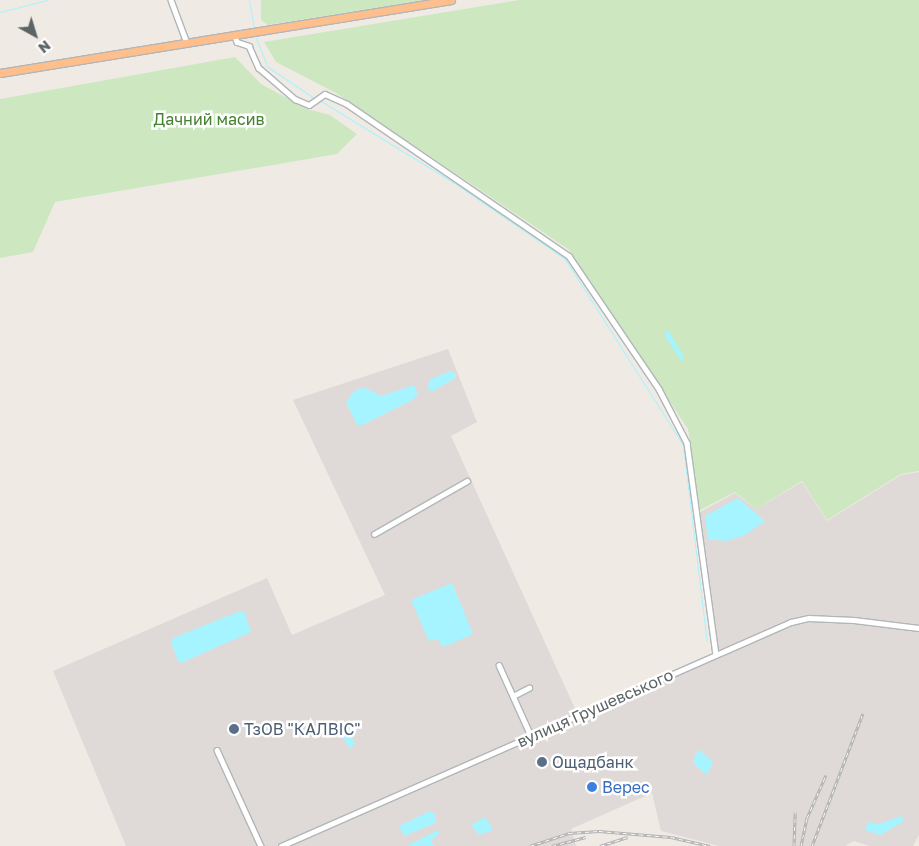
<!DOCTYPE html>
<meta charset="utf-8">
<style>
body{margin:0}
#map{position:relative;width:919px;height:846px;overflow:hidden;background:#f0eae5;font-family:"Golos Text",sans-serif}
div>[style]{position:absolute}
[style*='--x']{left:calc(var(--x)*1px);top:calc(var(--y)*1px);width:calc(var(--w)*1px);rotate:calc(var(--a)*1deg)}
.industrial>*{inset:0;background:#dfdad7}
.green>*{inset:0;background:#cde8c1}
.water>*{inset:0;background:#a6f4ff}
.stream>*{height:1px;margin:-0.5px;padding:0 0.5px;transform-origin:0.5px;border-radius:0.5px;background:#a6f4ff}
.roads{filter:drop-shadow(1px 0 #b1b6b8) drop-shadow(-1px 0 #b1b6b8) drop-shadow(0 1px #b1b6b8) drop-shadow(0 -1px #b1b6b8)}
.minor>*{height:4.5px;margin:-2.25px;padding:0 2.25px;transform-origin:2.25px;border-radius:2.25px;background:#fff}
.highway>*{height:7px;margin:-3.5px;padding:0 3.5px;transform-origin:3.5px;border-radius:3.5px;background:#ffbf8d}
.rail>*{height:3px;margin-top:-1.5px;transform-origin:0;background:repeating-linear-gradient(90deg,#fff 0 4px,#b2b3b4 0 8px);box-sizing:border-box;border-block:1px solid #b2b3b4}
.dots>*{width:14px;height:14px;translate:-50% -50%;box-sizing:border-box;border:2px solid #fff;border-radius:50%}
span{translate:-50% -50%;white-space:nowrap;text-align:center;line-height:1.15;-webkit-text-stroke:5px #fff;paint-order:stroke}
.park-label{font-size:16px;color:#458230}
.street-label{font-size:16px;color:#5d6466}
.service-label{font-size:16px;color:#4e5e75}
.left{translate:0 -50%;text-align:left}
.shop-label{font-size:16px;color:#366cbe}
.north{position:absolute;left:10px;top:10px;width:50px;height:50px;-webkit-text-stroke:4px #fff;paint-order:stroke;rotate:141deg;font-size:14px;font-weight:700;line-height:20px;text-align:center;color:#5d6466}
.north::after{content:'';display:block;margin:auto;width:18px;height:22px;background:#5d6466;clip-path:polygon(50% 0,100% 100%,50% 72%,0 100%)}
</style>
<div id="map">
<div class="industrial">
<i style="clip-path:polygon(448px 349px,477px 422px,451px 436px,577px 713px,717px 651px,700px 512px,735px 493px,756px 509px,802px 482px,827px 521px,901px 475px,919px 472px,919px 835px,913px 846px,869px 846px,854px 841px,845px 846px,719px 846px,661px 831px,652px 793px,571px 829px,576px 846px,126px 846px,53px 671px,267px 578px,292px 635px,385px 595px,293px 400px)"></i>
</div>
<div class="green">
<i style="clip-path:polygon(261px 0,424px 0,268px 25px,261px 20px)"></i>
<i style="clip-path:polygon(519px 0,919px 0,919px 471px,901px 474px,827px 520px,802px 481px,756px 509px,735px 492px,700px 510px,688px 429px,568px 249px,336px 93px,276px 62px,264px 42px)"></i>
<i style="clip-path:polygon(235px 57px,261px 84px,307px 109px,330px 115px,357px 134px,337px 154px,55px 202px,33px 252px,0 258px,0 99px)"></i>
</div>
<div class="water">
<i style="clip-path:polygon(668px 330px,684px 357px,682px 362px,666px 338px,665px 331px)"></i>
<i style="clip-path:polygon(450px 371px,456px 374px,454px 379px,433px 391px,428px 390px,429px 380px)"></i>
<i style="clip-path:polygon(414px 385px,418px 394px,413px 400px,362px 425px,357px 425px,346px 402px,356px 389px,366px 388px,381px 396px)"></i>
<i style="clip-path:polygon(738px 498px,765px 521px,745px 535px,727px 541px,708px 539px,705px 516px)"></i>
<i style="clip-path:polygon(452px 583px,473px 634px,444px 647px,437px 639px,429px 641px,411px 600px)"></i>
<i style="clip-path:polygon(240px 611px,244px 611px,251px 632px,181px 663px,178px 661px,171px 642px,173px 638px)"></i>
<i style="clip-path:polygon(345px 722px,355px 744px,350px 749px,336px 726px)"></i>
<i style="clip-path:polygon(698px 749px,713px 762px,707px 775px,693px 763px)"></i>
<i style="clip-path:polygon(430px 811px,436px 815px,436px 823px,404px 836px,399px 826px)"></i>
<i style="clip-path:polygon(901px 816px,904px 818px,901px 823px,880px 835px,865px 830px,868px 822px,879px 824px)"></i>
<i style="clip-path:polygon(485px 817px,493px 830px,479px 835px,471px 825px)"></i>
<i style="clip-path:polygon(438px 830px,440px 833px,431px 840px,434px 846px,407px 846px)"></i>
</div>
<div class="stream">
<i style="--x:249;--y:0;--w:29;--a:80"></i>
<i style="--x:0;--y:12;--w:49;--a:-14.3"></i>
<i style="--x:256;--y:38;--w:31;--a:68"></i>
<i style="--x:268;--y:67;--w:55;--a:34"></i>
<i style="--x:321;--y:101;--w:158;--a:31.6"></i>
<i style="--x:456;--y:184;--w:132;--a:34.5"></i>
<i style="--x:565;--y:259;--w:220;--a:57.6"></i>
<i style="--x:683;--y:445;--w:198;--a:83.1"></i>
</div>
<div class="roads">
<div class="minor">
<i style="--x:171;--y:0;--w:46;--a:69.6"></i>
<i style="--x:235;--y:36;--w:6;--a:72"></i>
<i style="--x:237;--y:42;--w:13;--a:18"></i>
<i style="--x:249;--y:46;--w:24;--a:66"></i>
<i style="--x:259;--y:68;--w:48;--a:40.7"></i>
<i style="--x:295;--y:99;--w:15;--a:23"></i>
<i style="--x:309;--y:105;--w:19;--a:-35"></i>
<i style="--x:325;--y:94;--w:24;--a:24"></i>
<i style="--x:347;--y:104;--w:269;--a:34.4"></i>
<i style="--x:569;--y:256;--w:161;--a:55.9"></i>
<i style="--x:659;--y:389;--w:61;--a:62.6"></i>
<i style="--x:687;--y:443;--w:213;--a:82.2"></i>
<i style="--x:374;--y:534;--w:107;--a:-29.7"></i>
<i style="--x:499;--y:665;--w:78;--a:65.7"></i>
<i style="--x:513;--y:696;--w:18;--a:-27"></i>
<i style="--x:217;--y:750;--w:106;--a:65.4"></i>
<i style="--x:281;--y:846;--w:557;--a:-23.71"></i>
<i style="--x:791;--y:622;--w:18;--a:-13"></i>
<i style="--x:809;--y:618;--w:45;--a:2.5"></i>
<i style="--x:854;--y:620;--w:65;--a:7"></i>
</div>
<div class="highway">
<i style="--x:0;--y:73;--w:457;--a:-9.2"></i>
</div>
</div>
<div class="rail">
<i style="--x:530;--y:846;--w:41;--a:-18.4"></i>
<i style="--x:569;--y:833;--w:30;--a:-4"></i>
<i style="--x:599;--y:831;--w:72;--a:4.8"></i>
<i style="--x:671;--y:837;--w:40;--a:13"></i>
<i style="--x:552;--y:846;--w:35;--a:-15"></i>
<i style="--x:600;--y:846;--w:29;--a:-18"></i>
<i style="--x:794;--y:846;--w:34;--a:-88"></i>
<i style="--x:801;--y:846;--w:29;--a:-78"></i>
<i style="--x:807;--y:818;--w:47;--a:-66.2"></i>
<i style="--x:812;--y:846;--w:142;--a:-69"></i>
</div>
<div class="dots">
<i style="left:234px;top:729px;background:#5c6f8a"></i>
<i style="left:542px;top:762px;background:#5c6f8a"></i>
<i style="left:592px;top:787px;background:#3f7fe0"></i>
</div>
<div class="park-label">
<span style="left:209px;top:119px">Дачний масив</span>
</div>
<div class="street-label">
<span style="left:595px;top:708px;rotate:-24deg">вулиця Грушевського</span>
</div>
<div class="service-label">
<span class="left" style="left:244px;top:729px">ТзОВ "КАЛВІС"</span>
<span class="left" style="left:552px;top:762px">Ощадбанк</span>
</div>
<div class="shop-label">
<span class="left" style="left:602px;top:787px">Верес</span>
</div>
<div class="north">N</div>
</div>
